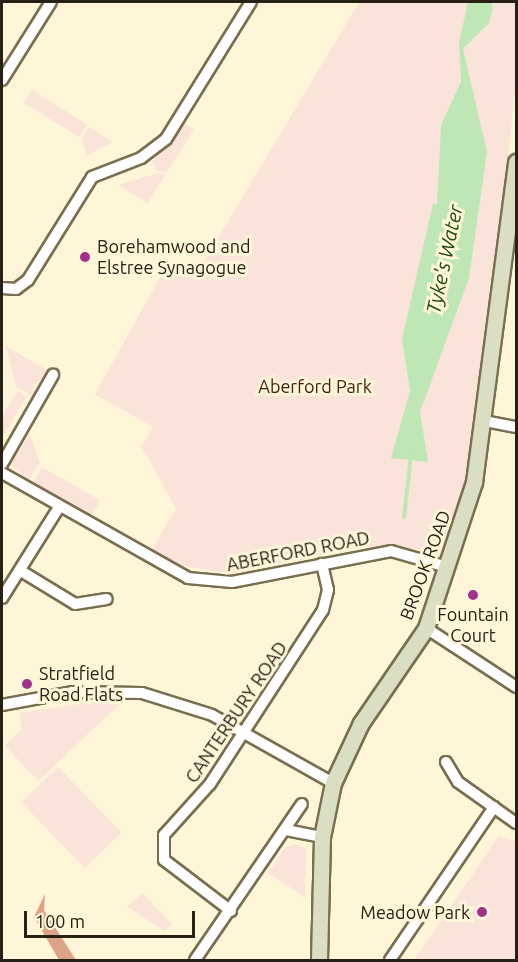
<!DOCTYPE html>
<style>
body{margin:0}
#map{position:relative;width:518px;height:962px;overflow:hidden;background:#fff6da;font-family:Ubuntu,sans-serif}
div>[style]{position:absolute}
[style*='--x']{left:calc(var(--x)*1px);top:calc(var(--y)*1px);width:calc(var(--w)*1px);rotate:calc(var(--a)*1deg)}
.green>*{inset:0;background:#fae3d9;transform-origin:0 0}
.forest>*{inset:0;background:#dda388}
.water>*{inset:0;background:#bfe6b5}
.stream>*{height:4px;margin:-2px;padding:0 2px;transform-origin:2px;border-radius:2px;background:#bfe6b5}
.roads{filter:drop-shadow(2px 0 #796f50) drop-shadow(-2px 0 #796f50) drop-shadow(0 2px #796f50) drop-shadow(0 -2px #796f50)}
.street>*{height:10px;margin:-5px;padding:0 5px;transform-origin:5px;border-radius:5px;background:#fff}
.secondary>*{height:15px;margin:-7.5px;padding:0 7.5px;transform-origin:7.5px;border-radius:7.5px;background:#dadec3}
.dots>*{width:16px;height:16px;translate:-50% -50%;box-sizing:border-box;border:3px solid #fff6da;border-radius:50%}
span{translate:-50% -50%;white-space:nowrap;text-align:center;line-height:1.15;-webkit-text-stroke:6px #fff6da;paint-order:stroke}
.poi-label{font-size:18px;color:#262114}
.left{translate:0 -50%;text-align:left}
.right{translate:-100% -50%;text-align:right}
.park-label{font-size:18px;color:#441e0b}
.street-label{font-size:18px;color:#262114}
.water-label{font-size:20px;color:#1b4c09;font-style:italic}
.frame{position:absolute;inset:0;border:3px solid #262114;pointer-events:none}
.scale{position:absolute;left:24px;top:911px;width:171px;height:27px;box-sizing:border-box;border:3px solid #262114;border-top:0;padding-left:8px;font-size:18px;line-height:21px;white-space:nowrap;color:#262114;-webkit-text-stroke:4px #fff6da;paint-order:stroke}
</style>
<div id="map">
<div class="green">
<i style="clip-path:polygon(359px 2px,516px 2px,516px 80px,491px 326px,482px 355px,468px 480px,450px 543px,420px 549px,354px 548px,233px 574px,184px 566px,151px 551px,176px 509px,141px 446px,153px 427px,95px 394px,159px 279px,192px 272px,203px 263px)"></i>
<i style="left:32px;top:90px;width:65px;height:15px;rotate:32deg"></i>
<i style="clip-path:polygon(185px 124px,194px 130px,167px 172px,157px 171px,152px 162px)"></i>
<i style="clip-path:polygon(89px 127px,112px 142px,87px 156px,82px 138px)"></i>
<i style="clip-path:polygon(158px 173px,166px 174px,148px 203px,118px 185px)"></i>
<i style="clip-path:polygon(6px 346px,50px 372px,33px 386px,37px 398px,16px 387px)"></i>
<i style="clip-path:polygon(18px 391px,27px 396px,2px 438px,2px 415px)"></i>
<i style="clip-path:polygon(30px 434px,40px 463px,29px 480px,10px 465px)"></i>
<i style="left:42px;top:467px;width:67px;height:17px;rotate:30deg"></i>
<i style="clip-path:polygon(92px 702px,122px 702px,38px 781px,5px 746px,22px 729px,19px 713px)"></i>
<i style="left:58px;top:767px;width:91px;height:51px;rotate:46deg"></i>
<i style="clip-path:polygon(498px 837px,516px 841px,516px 960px,414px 960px)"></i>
<i style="clip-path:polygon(294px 844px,306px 849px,305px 897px,268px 873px,285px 848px)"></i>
<i style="clip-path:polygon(142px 893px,172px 924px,165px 931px,127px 907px)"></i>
</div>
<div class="forest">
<i style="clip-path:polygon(45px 894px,44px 910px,76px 960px,59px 960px,34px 917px)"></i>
</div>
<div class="water">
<i style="clip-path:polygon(468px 2px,491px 2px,493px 8px,489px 23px,463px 49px,487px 152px,469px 278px,420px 412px,428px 462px,391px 458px,410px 391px,402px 339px,433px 204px,437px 204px,441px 125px,461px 82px,459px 43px)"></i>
</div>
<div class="stream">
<i style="--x:404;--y:517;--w:62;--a:-83.6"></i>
</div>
<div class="roads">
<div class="street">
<i style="--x:2;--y:80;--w:92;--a:-57.9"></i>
<i style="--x:2;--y:288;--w:14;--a:4"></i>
<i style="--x:16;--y:289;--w:15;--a:-37"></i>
<i style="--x:28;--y:280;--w:121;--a:-58.1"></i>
<i style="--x:92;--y:177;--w:53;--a:-21.2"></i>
<i style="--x:141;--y:158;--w:31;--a:-37"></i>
<i style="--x:166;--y:139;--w:161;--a:-58.2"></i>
<i style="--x:485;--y:421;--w:32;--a:11"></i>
<i style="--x:2;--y:464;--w:103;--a:-60.2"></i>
<i style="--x:2;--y:473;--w:214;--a:29.4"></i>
<i style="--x:188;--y:578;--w:44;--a:5.2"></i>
<i style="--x:232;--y:582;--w:162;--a:-11"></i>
<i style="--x:391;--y:551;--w:58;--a:15.9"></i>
<i style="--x:21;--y:571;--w:63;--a:31.4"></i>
<i style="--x:75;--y:604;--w:32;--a:-9"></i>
<i style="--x:2;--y:598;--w:107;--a:-57.9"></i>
<i style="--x:426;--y:628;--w:108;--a:33.2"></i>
<i style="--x:2;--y:705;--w:71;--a:-10.5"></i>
<i style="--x:72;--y:692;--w:70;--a:0.8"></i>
<i style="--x:142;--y:693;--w:73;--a:17.4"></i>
<i style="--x:212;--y:715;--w:139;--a:29.3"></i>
<i style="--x:446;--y:762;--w:23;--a:59"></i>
<i style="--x:458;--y:782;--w:71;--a:35.3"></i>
<i style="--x:286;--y:830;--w:37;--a:11"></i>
<i style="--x:231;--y:911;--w:84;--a:-142.7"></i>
<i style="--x:164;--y:860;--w:25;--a:-90"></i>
<i style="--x:164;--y:835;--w:69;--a:-48"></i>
<i style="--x:210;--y:784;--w:207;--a:-57"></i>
<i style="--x:323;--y:610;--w:21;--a:-76"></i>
<i style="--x:328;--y:590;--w:27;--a:-103"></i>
<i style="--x:195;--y:960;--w:189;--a:-55.6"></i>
<i style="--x:390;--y:960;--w:185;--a:-55.8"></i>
</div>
<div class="secondary">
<i style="--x:319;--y:960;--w:123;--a:-88.6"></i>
<i style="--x:322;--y:837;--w:55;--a:-78.5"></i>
<i style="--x:333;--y:783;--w:66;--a:-65"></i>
<i style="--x:361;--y:723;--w:115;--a:-55.6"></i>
<i style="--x:426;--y:628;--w:154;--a:-71.8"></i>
<i style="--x:474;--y:482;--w:323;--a:-82.5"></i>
</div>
</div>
<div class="dots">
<i style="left:85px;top:257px;background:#a2318e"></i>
<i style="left:473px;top:595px;background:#a2318e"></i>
<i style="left:27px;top:684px;background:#a2318e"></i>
<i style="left:482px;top:912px;background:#a2318e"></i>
</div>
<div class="poi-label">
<span class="left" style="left:97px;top:257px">Borehamwood and<br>Elstree Synagogue</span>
<span style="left:473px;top:625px">Fountain<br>Court</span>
<span class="left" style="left:39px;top:684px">Stratfield<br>Road Flats</span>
<span class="right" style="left:470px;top:912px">Meadow Park</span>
</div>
<div class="park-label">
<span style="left:315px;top:386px">Aberford Park</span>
</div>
<div class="street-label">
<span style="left:298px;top:551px;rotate:-11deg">ABERFORD ROAD</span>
<span style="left:425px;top:565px;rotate:-70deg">BROOK ROAD</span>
<span style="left:236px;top:712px;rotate:-56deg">CANTERBURY ROAD</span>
</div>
<div class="water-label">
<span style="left:444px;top:259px;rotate:-78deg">Tyke's Water</span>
</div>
<div class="frame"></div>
<div class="scale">100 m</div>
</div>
